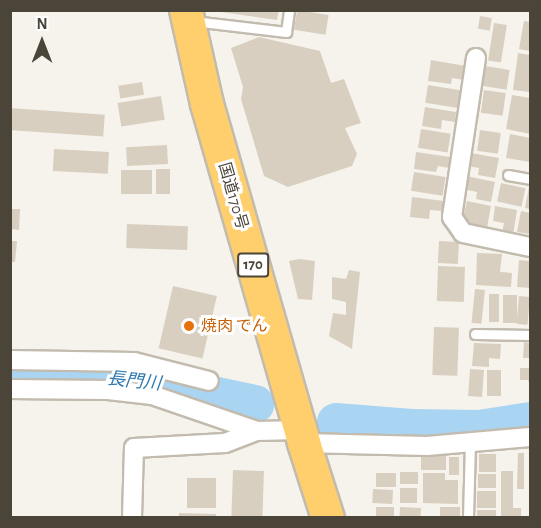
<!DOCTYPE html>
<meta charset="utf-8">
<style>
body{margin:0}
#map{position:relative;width:541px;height:528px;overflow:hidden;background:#f6f3ec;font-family:"Alegreya Sans","Noto Sans JP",sans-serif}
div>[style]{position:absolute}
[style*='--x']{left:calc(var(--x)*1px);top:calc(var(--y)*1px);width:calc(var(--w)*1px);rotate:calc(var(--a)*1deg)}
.river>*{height:38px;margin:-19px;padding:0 19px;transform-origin:19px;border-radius:19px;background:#a9d4f2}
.building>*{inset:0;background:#d8cfc1;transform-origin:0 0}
.roads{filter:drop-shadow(2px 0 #c2bbae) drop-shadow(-2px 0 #c2bbae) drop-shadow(0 2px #c2bbae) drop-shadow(0 -2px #c2bbae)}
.lane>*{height:9px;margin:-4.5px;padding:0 4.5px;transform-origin:4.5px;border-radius:4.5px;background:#fff}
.street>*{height:18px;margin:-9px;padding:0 9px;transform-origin:9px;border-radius:9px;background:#fff}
.highway>*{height:32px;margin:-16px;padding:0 16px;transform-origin:16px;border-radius:16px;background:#ffcf6e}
.dots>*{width:16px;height:16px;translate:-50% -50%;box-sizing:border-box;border:3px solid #fff;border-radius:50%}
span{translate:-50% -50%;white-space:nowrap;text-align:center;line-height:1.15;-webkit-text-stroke:6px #fff;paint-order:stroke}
.shield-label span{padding:2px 4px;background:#fff;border:2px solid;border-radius:4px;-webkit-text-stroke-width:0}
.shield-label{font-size:15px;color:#4b4439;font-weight:700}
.street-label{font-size:16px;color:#4b4439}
.food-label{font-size:16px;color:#c56008}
.left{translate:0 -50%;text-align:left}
.water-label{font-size:18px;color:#2e7ab2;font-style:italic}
.frame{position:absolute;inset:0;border:12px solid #4b4439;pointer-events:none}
.north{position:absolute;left:12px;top:12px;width:60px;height:60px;-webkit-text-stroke:4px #fff;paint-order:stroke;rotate:0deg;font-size:16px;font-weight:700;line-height:24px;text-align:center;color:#4b4439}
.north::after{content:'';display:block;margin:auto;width:21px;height:27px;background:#4b4439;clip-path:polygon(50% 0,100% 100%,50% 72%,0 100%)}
</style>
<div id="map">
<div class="river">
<i style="--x:10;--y:376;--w:127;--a:1.4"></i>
<i style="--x:137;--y:379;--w:121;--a:12"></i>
<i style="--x:336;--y:422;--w:76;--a:4.5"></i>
<i style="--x:412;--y:428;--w:67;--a:0.9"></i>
<i style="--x:479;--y:429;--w:52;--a:-8.9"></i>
</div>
<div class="building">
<i style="clip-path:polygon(207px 10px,279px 10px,277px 20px)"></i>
<i style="left:297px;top:10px;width:32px;height:20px;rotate:9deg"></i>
<i style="left:480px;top:16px;width:12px;height:13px;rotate:9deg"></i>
<i style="clip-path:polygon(524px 21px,530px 22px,530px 51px,519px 49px)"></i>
<i style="left:494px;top:23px;width:13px;height:38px;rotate:9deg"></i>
<i style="clip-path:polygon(259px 37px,320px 51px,331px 83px,344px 79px,361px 123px,345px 128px,357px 154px,352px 166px,288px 187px,264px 176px,241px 99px,243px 87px,231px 48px)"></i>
<i style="clip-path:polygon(518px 53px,530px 55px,530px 92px,513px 90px)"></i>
<i style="clip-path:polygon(431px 60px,466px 66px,464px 80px,452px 78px,451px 84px,428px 81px)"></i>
<i style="left:485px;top:66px;width:25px;height:20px;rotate:9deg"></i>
<i style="left:142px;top:82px;width:13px;height:24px;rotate:81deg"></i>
<i style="left:428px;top:85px;width:33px;height:18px;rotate:9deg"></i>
<i style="left:484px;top:90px;width:22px;height:23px;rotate:8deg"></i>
<i style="clip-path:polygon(512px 95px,530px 98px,530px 134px,506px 129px)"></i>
<i style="left:161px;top:96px;width:24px;height:44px;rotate:81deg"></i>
<i style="clip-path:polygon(425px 107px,456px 112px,455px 122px,442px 120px,441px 129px,422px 126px)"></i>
<i style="left:10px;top:108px;width:95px;height:22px;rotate:4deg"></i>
<i style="left:421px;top:129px;width:30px;height:19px;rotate:9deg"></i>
<i style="left:480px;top:130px;width:21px;height:21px;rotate:8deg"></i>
<i style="clip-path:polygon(510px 134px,530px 138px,530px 162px,506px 158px)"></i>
<i style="left:167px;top:145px;width:19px;height:41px;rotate:87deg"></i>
<i style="left:54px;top:149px;width:55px;height:22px;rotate:3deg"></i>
<i style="clip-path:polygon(416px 152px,450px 157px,449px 168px,438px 166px,436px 172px,414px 169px)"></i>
<i style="clip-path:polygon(471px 153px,499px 158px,495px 178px,478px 175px,479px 168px,468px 166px)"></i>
<i style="left:156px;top:169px;width:14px;height:25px"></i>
<i style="left:121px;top:170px;width:31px;height:24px"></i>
<i style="left:414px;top:172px;width:32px;height:19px;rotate:9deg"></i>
<i style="clip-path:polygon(466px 176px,495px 182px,491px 202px,476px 199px,477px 192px,463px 189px)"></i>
<i style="left:501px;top:183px;width:25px;height:19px;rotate:12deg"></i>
<i style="clip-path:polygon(529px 187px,530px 188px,530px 209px,525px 208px)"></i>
<i style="clip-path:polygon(412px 197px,444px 201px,443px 211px,430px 210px,429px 219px,410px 217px)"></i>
<i style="clip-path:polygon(467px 201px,491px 206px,487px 228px,469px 225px,463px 217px)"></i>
<i style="clip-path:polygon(495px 206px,517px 210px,513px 235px,502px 233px,504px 223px,493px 221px)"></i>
<i style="clip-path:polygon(10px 209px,20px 209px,19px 230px,10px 229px)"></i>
<i style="clip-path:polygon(521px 211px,530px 213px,530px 234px,517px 232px)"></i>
<i style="left:127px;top:224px;width:61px;height:24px;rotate:2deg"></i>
<i style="clip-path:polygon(10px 241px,17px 241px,15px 262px,10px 262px)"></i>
<i style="left:439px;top:241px;width:20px;height:22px;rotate:3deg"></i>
<i style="clip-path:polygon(477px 253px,502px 254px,500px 272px,512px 273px,511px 287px,476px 285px)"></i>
<i style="clip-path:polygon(299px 259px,315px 261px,312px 300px,298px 299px,289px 261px)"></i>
<i style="clip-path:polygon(519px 260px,530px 261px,530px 288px,517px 287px)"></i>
<i style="left:438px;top:266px;width:27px;height:35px;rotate:2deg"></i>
<i style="clip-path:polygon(349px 270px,360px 272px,352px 349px,329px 336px,333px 313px,346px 315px,346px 302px,332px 299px,332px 277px,346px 279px)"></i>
<i style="left:173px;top:286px;width:45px;height:64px;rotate:13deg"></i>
<i style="left:475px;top:289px;width:10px;height:34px;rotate:6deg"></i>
<i style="left:489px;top:294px;width:10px;height:28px"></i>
<i style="left:503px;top:295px;width:14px;height:28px"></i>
<i style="left:519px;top:296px;width:11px;height:28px;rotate:5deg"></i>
<i style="left:434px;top:327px;width:25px;height:48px;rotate:2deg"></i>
<i style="clip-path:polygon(524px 342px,530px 343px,530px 358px,523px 358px)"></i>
<i style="clip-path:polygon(474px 343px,501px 344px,500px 359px,489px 358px,489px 367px,472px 366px)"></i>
<i style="clip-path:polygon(520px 368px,530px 368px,530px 385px,528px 380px,520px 380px)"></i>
<i style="left:470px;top:369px;width:14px;height:27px;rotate:4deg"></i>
<i style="left:487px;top:370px;width:14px;height:26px"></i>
<i style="clip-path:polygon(518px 453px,524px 453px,524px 489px,517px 489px)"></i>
<i style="left:479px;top:454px;width:17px;height:18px"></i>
<i style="left:421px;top:455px;width:25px;height:15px"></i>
<i style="left:449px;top:457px;width:10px;height:18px"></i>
<i style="left:233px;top:470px;width:31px;height:48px;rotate:2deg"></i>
<i style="clip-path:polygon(501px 471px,513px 471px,513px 508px,521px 508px,521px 518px,501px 518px)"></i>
<i style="left:400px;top:472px;width:18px;height:12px"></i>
<i style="left:376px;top:473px;width:20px;height:14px"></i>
<i style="clip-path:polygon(423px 473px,445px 473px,445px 480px,458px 480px,458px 504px,423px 503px)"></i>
<i style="left:478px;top:474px;width:18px;height:14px"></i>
<i style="left:187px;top:478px;width:29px;height:30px"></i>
<i style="left:400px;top:488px;width:17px;height:15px"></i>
<i style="left:373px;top:489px;width:20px;height:14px;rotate:3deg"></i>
<i style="left:477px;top:491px;width:19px;height:17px"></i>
<i style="left:376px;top:507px;width:18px;height:11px"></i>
<i style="left:400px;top:507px;width:21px;height:11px;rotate:3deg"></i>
<i style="left:440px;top:507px;width:20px;height:11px"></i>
<i style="left:496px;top:510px;width:8px;height:19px;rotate:90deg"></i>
<i style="clip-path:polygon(179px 513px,216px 514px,216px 518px,179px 518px)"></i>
</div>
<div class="roads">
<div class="lane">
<i style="--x:193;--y:21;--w:94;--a:6.7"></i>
<i style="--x:286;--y:32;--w:22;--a:-82"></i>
<i style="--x:508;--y:175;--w:22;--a:10"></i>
<i style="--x:475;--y:334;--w:55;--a:1"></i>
<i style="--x:468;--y:518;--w:76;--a:-88.5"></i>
</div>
<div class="street">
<i style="--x:476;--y:58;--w:161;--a:98.6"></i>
<i style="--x:452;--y:217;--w:19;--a:55"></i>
<i style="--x:463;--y:233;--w:68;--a:11.8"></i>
<i style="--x:10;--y:360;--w:124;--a:0.9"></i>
<i style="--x:134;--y:362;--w:77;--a:14.2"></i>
<i style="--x:10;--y:389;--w:98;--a:0.6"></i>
<i style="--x:108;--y:390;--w:44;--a:6.5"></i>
<i style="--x:152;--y:395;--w:111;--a:18.9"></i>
<i style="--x:304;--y:443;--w:123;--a:1.4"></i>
<i style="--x:427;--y:446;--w:103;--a:-5"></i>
<i style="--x:132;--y:518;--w:70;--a:-88.4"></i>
<i style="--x:134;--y:448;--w:91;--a:-3.1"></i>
<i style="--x:225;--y:443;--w:34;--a:-21"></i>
<i style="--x:257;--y:431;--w:43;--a:-1.3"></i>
</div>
<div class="highway">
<i style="--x:186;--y:10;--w:96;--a:77.4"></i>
<i style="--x:207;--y:104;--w:353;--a:74"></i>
<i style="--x:304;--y:443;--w:79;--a:72.3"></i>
</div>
</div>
<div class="dots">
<i style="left:189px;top:326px;background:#e8710a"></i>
</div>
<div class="shield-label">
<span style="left:253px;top:265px">170</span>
</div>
<div class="street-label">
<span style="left:233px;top:196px;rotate:74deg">国道170号</span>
</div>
<div class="food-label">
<span class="left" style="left:201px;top:326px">焼肉 でん</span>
</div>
<div class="water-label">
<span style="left:134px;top:382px;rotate:6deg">長門川</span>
</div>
<div class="frame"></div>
<div class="north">N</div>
</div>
